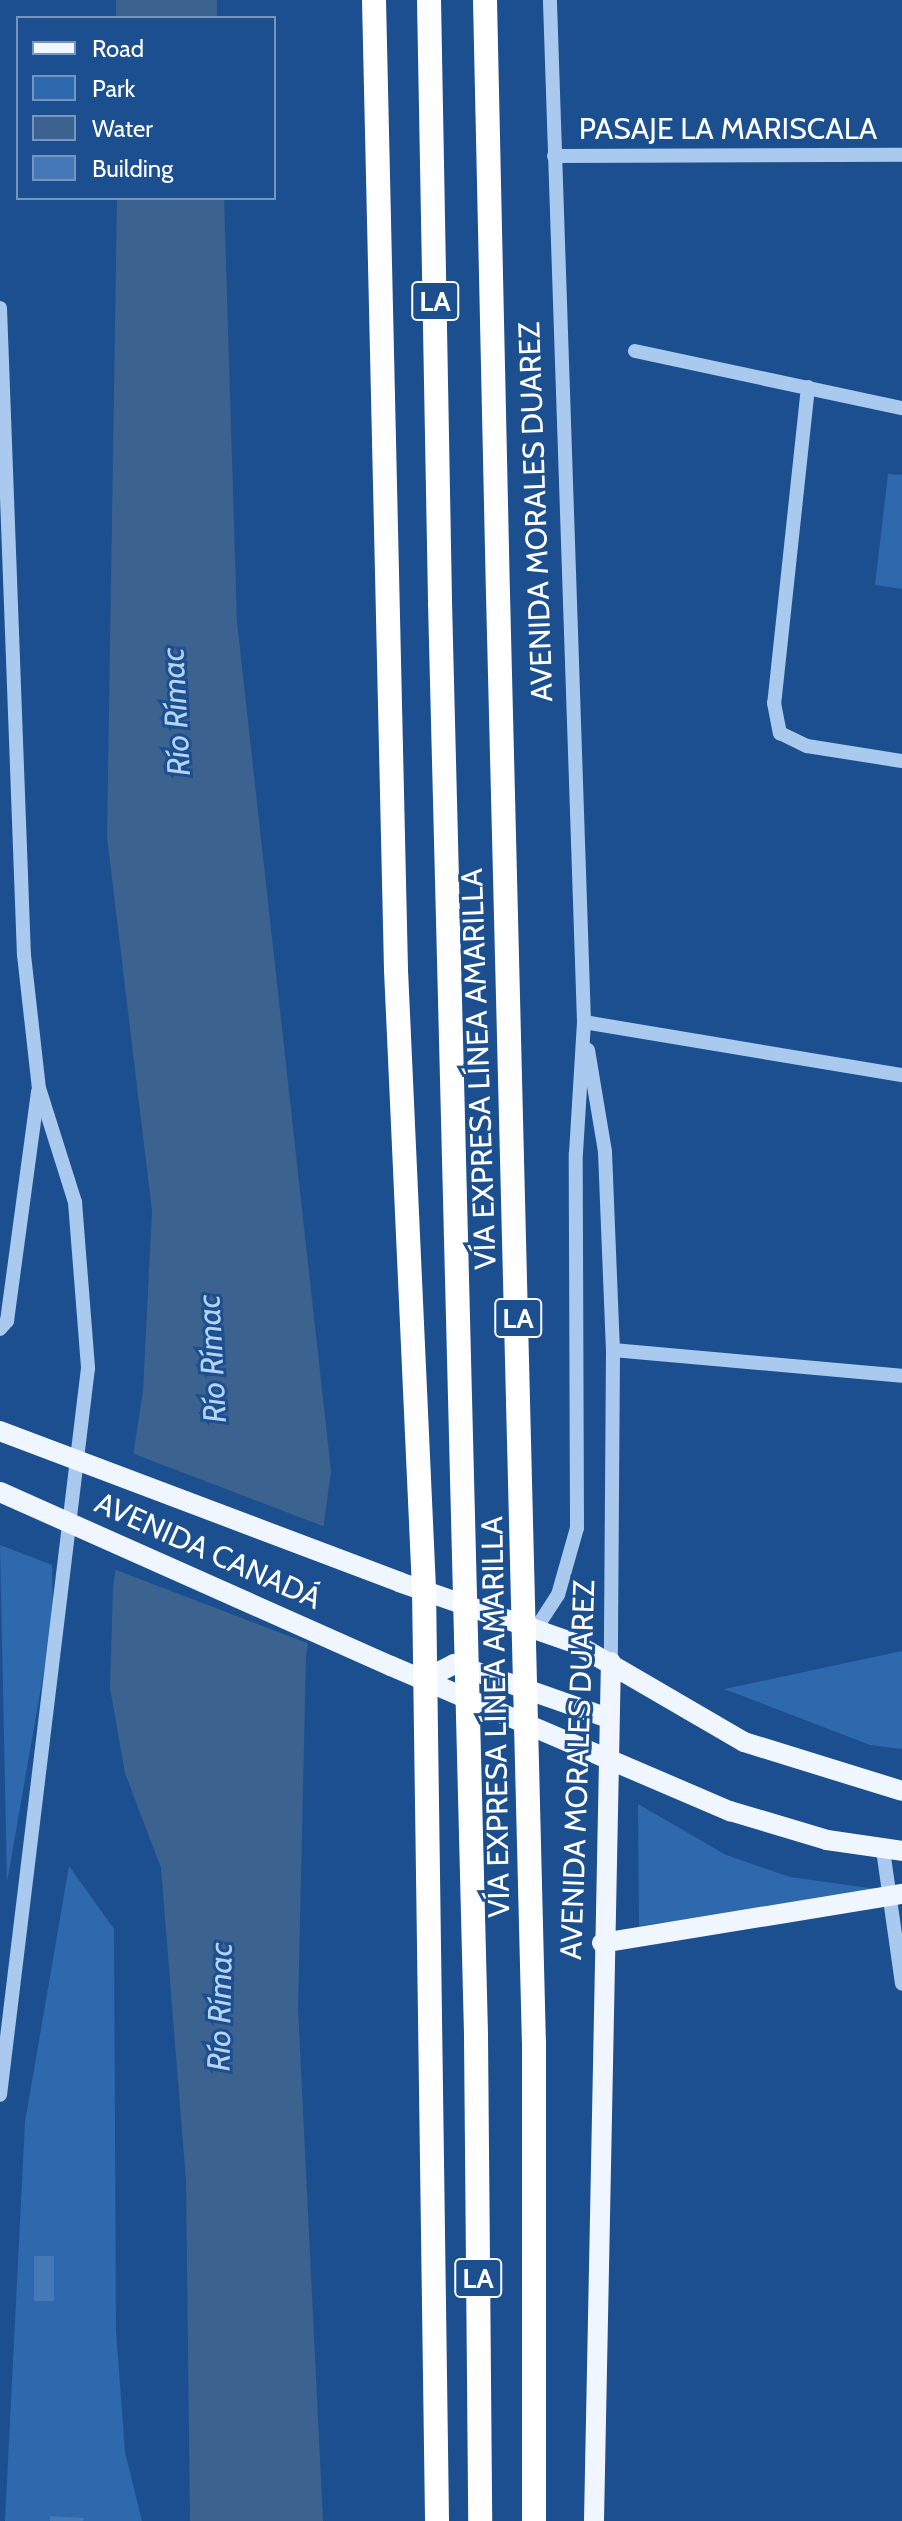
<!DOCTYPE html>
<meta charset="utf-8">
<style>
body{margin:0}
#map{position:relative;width:902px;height:2521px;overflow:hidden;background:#1b4f8f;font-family:Cabin,sans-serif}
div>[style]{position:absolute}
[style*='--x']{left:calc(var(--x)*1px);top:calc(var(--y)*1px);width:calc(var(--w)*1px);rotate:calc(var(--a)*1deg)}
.green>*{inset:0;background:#2e69ad}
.water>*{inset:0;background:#3c6290;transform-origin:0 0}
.pier>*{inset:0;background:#1b4f8f}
.building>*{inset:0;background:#4478b7;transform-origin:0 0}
.minor>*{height:14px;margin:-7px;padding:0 7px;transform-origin:7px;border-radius:7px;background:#a9c9ee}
.major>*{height:20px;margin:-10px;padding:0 10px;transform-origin:10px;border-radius:10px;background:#f0f6ff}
.highway>*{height:24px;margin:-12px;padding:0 12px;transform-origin:12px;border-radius:12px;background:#fff}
.major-bridge>*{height:20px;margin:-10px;padding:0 10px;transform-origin:10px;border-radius:10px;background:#f0f6ff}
.highway-bridge>*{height:24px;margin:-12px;padding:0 12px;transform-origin:12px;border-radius:12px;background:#fff}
span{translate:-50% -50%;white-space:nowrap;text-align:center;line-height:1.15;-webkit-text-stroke:6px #1b4f8f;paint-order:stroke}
.shield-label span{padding:2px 6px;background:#1b4f8f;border:2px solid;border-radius:6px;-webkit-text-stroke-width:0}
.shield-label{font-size:28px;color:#fff;font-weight:700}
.street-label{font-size:30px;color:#fff}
.water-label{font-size:32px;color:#b5d3f5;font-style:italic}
.legend{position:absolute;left:16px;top:16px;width:260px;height:184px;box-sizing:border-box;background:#1b4f8f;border:2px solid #7695bc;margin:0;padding:10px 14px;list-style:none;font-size:24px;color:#fff}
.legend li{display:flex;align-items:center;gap:16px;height:40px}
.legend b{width:40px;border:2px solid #7695bc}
</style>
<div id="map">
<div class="green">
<i style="clip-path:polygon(888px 474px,902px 475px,902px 589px,875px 585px)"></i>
<i style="clip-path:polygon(0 1545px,52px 1565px,53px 1619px,7px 1882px)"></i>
<i style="clip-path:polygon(902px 1651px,902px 1749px,870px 1745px,724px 1689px)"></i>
<i style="clip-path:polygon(638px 1804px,726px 1855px,790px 1877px,891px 1891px,639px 1926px)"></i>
<i style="clip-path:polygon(69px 1866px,114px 1929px,116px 2331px,125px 2452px,142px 2521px,5px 2521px,25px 2122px)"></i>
</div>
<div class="water">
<i style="left:116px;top:0;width:101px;height:18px"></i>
<i style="clip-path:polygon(117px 198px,224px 198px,237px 622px,331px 1471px,306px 1657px,298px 2008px,323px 2521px,190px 2521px,186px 2181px,161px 1868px,125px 1773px,110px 1688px,113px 1586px,143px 1391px,152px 1211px,107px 837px)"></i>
</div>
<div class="pier">
<i style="clip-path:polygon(129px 1452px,328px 1528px,312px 1645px,111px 1568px)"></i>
</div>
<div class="building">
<i style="left:34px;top:2256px;width:20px;height:45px"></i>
<i style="clip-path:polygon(50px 2516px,84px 2518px,83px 2521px,50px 2521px)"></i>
</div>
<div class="minor">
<i style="--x:554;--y:156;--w:348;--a:-0.2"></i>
<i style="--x:0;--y:308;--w:647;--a:87.88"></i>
<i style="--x:24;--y:955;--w:134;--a:83.6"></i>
<i style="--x:39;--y:1088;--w:120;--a:72.5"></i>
<i style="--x:75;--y:1202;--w:167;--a:85.5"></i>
<i style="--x:88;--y:1368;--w:732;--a:96.9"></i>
<i style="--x:635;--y:351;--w:273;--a:12.1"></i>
<i style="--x:808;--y:387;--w:318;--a:96.1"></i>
<i style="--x:774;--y:703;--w:31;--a:79"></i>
<i style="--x:780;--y:733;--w:30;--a:26"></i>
<i style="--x:807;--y:746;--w:96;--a:9"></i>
<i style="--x:584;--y:1022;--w:322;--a:9.5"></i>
<i style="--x:588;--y:1050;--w:103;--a:80.5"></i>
<i style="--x:605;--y:1152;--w:198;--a:87.7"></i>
<i style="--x:613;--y:1350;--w:312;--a:90.4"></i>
<i style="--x:0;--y:1329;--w:11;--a:-49"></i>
<i style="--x:7;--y:1321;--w:231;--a:-82.3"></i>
<i style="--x:613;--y:1350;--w:290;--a:5.1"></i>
<i style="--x:537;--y:1627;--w:38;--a:-57"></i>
<i style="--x:558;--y:1595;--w:70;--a:-74.2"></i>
<i style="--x:577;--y:1528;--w:375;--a:-90.2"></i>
<i style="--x:576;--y:1153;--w:131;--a:-86.5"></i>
<i style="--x:584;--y:1022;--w:1023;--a:-91.91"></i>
<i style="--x:883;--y:1850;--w:135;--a:81.9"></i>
</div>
<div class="major">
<i style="--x:399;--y:1582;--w:185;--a:19.2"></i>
<i style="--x:574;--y:1643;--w:197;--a:30.2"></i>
<i style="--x:744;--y:1742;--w:165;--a:17.2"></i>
<i style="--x:391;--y:1666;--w:369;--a:23.2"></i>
<i style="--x:730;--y:1811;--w:101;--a:16.6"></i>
<i style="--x:827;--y:1840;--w:76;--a:8.3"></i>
<i style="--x:425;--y:1679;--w:33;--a:-27"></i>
<i style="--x:454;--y:1664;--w:163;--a:19.3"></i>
<i style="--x:602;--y:1943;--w:304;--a:-9.3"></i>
<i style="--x:594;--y:2521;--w:859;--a:-88.87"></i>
</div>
<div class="highway">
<i style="--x:374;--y:0;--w:970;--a:88.7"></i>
<i style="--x:396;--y:970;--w:619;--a:87.41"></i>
<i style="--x:424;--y:1588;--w:933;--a:89.2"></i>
<i style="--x:429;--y:0;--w:602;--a:88.95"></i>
<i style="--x:485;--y:0;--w:594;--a:88.75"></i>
<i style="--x:476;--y:2036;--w:485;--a:89.5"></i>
<i style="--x:534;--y:2521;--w:479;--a:-90"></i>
</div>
<div class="major-bridge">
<i style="--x:0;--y:1431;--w:427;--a:20.7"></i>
<i style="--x:0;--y:1492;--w:428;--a:24"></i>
</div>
<div class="highway-bridge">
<i style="--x:498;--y:594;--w:1448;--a:88.58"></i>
<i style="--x:440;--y:602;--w:1434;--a:88.56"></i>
</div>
<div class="shield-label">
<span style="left:435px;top:301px">LA</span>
<span style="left:518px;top:1318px">LA</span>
<span style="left:478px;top:2278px">LA</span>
</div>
<div class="street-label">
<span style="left:728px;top:129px">PASAJE LA MARISCALA</span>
<span style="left:536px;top:512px;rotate:-92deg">AVENIDA MORALES DUAREZ</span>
<span style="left:479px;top:1069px;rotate:-92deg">VÍA EXPRESA LÍNEA AMARILLA</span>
<span style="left:208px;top:1551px;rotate:24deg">AVENIDA CANADÁ</span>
<span style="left:496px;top:1717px;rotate:-91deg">VÍA EXPRESA LÍNEA AMARILLA</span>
<span style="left:578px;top:1770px;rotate:-88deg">AVENIDA MORALES DUAREZ</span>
</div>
<div class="water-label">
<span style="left:176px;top:712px;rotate:-93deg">Río Rímac</span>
<span style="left:212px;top:1359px;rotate:-93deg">Río Rímac</span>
<span style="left:220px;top:2007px;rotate:-89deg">Río Rímac</span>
</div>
<ul class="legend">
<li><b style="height:10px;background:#f0f6ff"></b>Road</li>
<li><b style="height:22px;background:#2e69ad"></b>Park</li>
<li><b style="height:22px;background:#3c6290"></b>Water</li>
<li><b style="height:22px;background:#4478b7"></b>Building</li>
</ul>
</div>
